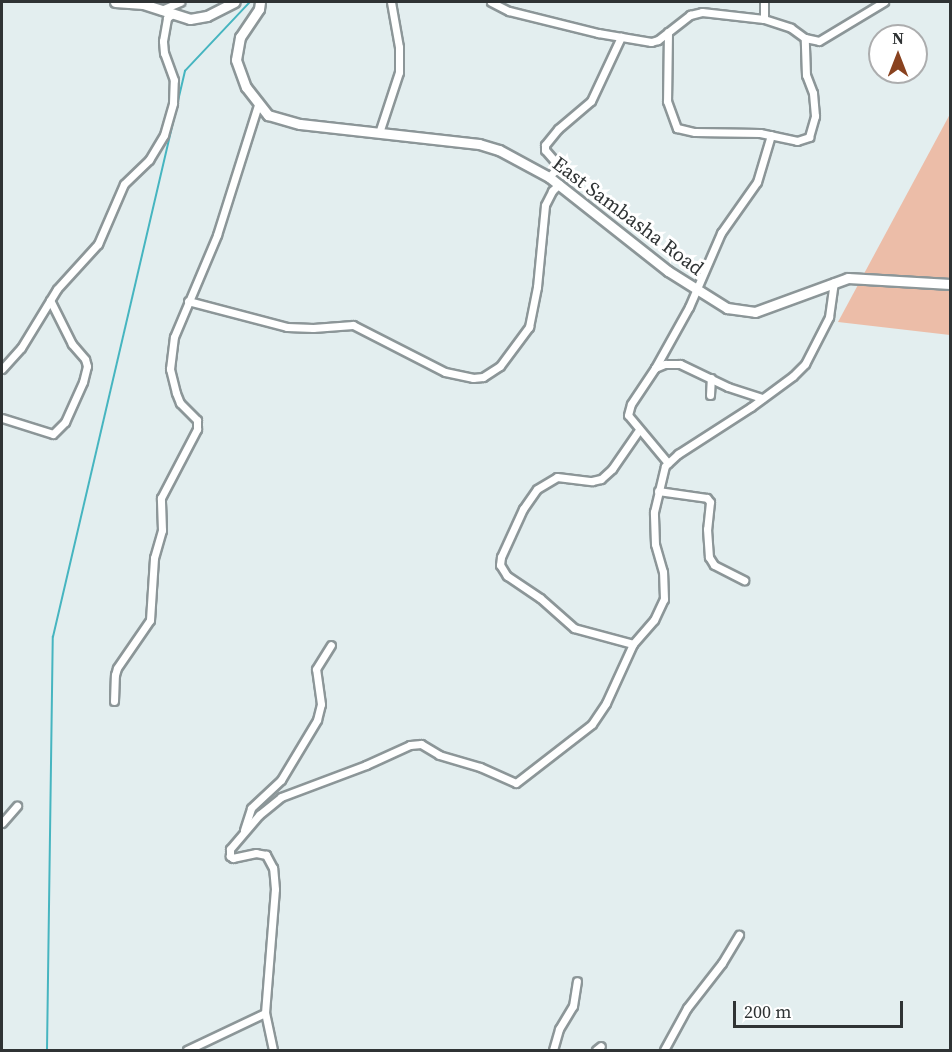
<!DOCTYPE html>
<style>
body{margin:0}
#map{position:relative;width:952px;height:1052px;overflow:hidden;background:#e3eeef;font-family:"Source Serif 4",serif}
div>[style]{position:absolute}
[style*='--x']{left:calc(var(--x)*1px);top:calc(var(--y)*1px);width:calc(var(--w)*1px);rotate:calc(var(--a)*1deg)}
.green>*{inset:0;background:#ecbda8}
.stream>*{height:1.5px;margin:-0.75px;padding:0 0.75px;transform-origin:0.75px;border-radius:0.75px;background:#46b5c0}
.roads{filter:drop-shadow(2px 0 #8c9698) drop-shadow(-2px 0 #8c9698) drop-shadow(0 2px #8c9698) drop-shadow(0 -2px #8c9698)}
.street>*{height:7px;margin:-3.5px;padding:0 3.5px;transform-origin:3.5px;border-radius:3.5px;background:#fff}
.secondary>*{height:9px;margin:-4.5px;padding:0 4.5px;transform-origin:4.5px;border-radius:4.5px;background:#fff}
span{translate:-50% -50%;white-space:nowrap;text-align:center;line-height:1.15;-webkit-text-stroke:6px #fff;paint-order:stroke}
.street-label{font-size:20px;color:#2f3334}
.frame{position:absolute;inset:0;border:3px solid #2f3334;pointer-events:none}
.north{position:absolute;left:868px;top:24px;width:60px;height:60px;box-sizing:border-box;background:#fff;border:2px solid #acadae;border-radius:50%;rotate:0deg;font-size:16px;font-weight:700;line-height:24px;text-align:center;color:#2f3334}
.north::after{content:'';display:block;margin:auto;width:21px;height:27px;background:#89421f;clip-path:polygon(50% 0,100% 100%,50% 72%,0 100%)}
.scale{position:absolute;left:733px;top:1001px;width:170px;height:27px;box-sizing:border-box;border:3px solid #2f3334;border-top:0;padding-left:8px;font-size:18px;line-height:21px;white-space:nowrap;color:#2f3334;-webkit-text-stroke:4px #fff;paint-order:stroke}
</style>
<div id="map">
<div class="green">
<i style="clip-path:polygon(950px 114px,950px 335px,838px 322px)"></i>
</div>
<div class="stream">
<i style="--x:47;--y:1050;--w:413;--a:-89.2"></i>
<i style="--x:53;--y:637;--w:581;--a:-76.87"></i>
<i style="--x:185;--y:71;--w:95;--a:-46.7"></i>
</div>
<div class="roads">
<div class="street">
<i style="--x:491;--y:2;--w:20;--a:27"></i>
<i style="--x:509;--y:11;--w:92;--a:13.9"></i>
<i style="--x:598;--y:33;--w:54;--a:9.6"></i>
<i style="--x:651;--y:42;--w:7;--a:-16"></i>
<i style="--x:658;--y:40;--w:41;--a:-38"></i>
<i style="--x:690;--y:15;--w:12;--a:-14"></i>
<i style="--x:702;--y:12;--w:62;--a:6.4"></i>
<i style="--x:764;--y:19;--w:28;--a:18"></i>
<i style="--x:791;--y:28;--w:17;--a:36"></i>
<i style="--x:805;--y:38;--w:14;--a:12"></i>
<i style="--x:819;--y:41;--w:76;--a:-31"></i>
<i style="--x:764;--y:2;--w:17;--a:90"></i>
<i style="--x:161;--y:10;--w:21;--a:-23"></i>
<i style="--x:668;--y:32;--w:69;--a:90.8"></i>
<i style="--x:667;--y:101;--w:29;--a:70"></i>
<i style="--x:677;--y:128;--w:18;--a:13"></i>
<i style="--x:695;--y:132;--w:65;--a:0.9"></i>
<i style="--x:760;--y:133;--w:38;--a:12"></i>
<i style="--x:797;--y:141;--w:13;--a:-18"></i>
<i style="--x:809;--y:137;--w:22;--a:-74"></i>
<i style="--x:815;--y:116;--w:23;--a:-95"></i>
<i style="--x:813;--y:93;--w:19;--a:-111"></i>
<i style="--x:806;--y:75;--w:37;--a:-92"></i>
<i style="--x:379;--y:133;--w:64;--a:-71.8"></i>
<i style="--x:399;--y:72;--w:25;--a:-90"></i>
<i style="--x:399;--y:47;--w:46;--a:-100.1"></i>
<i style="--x:549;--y:177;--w:15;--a:-48"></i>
<i style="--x:559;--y:166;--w:21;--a:-131"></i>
<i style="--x:545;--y:150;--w:5;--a:-90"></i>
<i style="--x:545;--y:145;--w:21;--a:-51"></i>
<i style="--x:558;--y:129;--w:43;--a:-40.3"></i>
<i style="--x:591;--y:101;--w:71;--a:-64.9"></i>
<i style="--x:188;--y:301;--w:102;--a:14.7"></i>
<i style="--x:287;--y:327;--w:26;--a:2"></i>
<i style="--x:313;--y:328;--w:40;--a:-4.3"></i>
<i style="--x:353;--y:325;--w:103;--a:27.1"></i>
<i style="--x:445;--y:372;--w:29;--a:12"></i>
<i style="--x:473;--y:378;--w:10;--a:-6"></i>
<i style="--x:483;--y:377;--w:20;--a:-33"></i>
<i style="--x:500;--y:366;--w:49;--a:-53.4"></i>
<i style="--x:529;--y:327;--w:41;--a:-78.7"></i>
<i style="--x:537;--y:287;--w:82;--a:-84.4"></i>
<i style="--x:545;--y:205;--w:16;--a:-63"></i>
<i style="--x:552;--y:191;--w:10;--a:-45"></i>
<i style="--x:655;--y:368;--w:70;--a:-60.9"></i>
<i style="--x:689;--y:307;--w:81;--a:-66.6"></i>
<i style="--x:721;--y:233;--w:62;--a:-54.8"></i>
<i style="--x:757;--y:182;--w:49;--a:-73.4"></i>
<i style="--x:2;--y:369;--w:28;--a:-48"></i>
<i style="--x:21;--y:348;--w:69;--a:-58.6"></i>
<i style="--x:57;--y:289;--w:61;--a:-47.7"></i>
<i style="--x:98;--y:244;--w:65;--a:-66.6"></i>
<i style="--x:124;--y:184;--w:35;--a:-44"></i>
<i style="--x:149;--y:160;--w:29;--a:-59"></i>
<i style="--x:164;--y:135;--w:33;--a:-74"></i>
<i style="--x:173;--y:103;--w:23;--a:-88"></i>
<i style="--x:174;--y:80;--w:29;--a:-110"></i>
<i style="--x:164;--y:53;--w:12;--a:-95"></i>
<i style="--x:163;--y:41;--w:23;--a:-80"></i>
<i style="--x:167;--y:18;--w:5;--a:-37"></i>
<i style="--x:710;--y:395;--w:17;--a:-87"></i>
<i style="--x:2;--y:418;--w:53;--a:17.4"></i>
<i style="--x:53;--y:434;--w:17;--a:-45"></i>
<i style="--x:65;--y:422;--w:44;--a:-65.8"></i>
<i style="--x:83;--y:382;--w:16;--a:-76"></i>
<i style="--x:87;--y:366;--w:7;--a:-106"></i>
<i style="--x:85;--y:359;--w:20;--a:-131"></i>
<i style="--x:72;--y:344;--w:49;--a:-116.6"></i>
<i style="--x:668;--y:463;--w:62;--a:-129.8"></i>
<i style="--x:628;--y:415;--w:11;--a:-75"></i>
<i style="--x:631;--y:404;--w:43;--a:-56.3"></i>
<i style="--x:655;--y:368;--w:11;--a:-22"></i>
<i style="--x:665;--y:364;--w:15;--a:0"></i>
<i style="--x:680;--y:364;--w:53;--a:25.6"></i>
<i style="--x:728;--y:387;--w:36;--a:18"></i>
<i style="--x:658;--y:491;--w:49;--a:8.1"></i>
<i style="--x:707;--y:498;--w:5;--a:53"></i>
<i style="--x:710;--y:502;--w:27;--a:96"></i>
<i style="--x:707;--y:529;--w:28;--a:86"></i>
<i style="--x:709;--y:557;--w:9;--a:58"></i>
<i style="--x:714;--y:565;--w:34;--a:27"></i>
<i style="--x:633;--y:644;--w:61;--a:-164.8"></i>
<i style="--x:574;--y:628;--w:45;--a:-138.6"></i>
<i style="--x:540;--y:598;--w:40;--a:-146"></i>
<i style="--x:507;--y:576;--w:13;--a:-122"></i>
<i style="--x:500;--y:565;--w:8;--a:-83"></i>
<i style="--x:501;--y:557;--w:53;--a:-65.4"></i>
<i style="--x:523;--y:509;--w:24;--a:-55"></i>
<i style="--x:537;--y:489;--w:23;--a:-31"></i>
<i style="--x:557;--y:477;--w:35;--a:7"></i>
<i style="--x:592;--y:481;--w:9;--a:-13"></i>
<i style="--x:601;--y:479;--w:15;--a:-42"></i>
<i style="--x:612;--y:469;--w:47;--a:-55.3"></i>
<i style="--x:114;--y:701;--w:26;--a:-88"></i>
<i style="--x:115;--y:675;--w:7;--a:-74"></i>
<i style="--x:117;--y:668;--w:58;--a:-55.5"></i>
<i style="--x:150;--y:620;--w:62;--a:-86.3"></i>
<i style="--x:154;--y:558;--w:29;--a:-74"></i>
<i style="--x:162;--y:530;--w:32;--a:-92"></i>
<i style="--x:161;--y:498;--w:78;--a:-62.4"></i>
<i style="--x:197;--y:429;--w:9;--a:-90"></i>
<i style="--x:197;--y:420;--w:24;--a:-135"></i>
<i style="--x:180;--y:403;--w:11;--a:-112"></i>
<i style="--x:176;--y:393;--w:25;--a:-104"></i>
<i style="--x:170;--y:369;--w:32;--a:-83"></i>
<i style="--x:174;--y:337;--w:111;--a:-67.1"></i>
<i style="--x:217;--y:235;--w:136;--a:-72.5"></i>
<i style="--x:2;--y:823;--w:23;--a:-49"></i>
<i style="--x:244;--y:830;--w:23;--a:-72"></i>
<i style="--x:251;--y:808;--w:41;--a:-43"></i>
<i style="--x:281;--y:780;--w:70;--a:-59"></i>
<i style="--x:317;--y:720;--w:16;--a:-76"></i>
<i style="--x:321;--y:704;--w:35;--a:-98"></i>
<i style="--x:316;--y:669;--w:28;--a:-58"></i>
<i style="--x:187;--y:1050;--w:86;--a:-25.4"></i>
<i style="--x:273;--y:1050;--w:38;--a:-102"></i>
<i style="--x:265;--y:1013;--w:124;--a:-85.4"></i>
<i style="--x:275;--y:889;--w:21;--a:-95"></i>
<i style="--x:273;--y:868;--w:15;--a:-118"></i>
<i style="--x:266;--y:855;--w:10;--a:-169"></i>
<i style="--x:256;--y:853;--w:24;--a:168"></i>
<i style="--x:233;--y:858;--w:4;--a:-146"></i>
<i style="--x:230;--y:856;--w:7;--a:-90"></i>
<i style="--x:230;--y:849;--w:45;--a:-49.5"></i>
<i style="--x:259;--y:815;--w:28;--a:-39"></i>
<i style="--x:281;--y:797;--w:91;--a:-20.6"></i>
<i style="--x:366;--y:765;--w:48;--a:-24.4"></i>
<i style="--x:410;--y:745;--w:11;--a:-5"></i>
<i style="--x:421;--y:744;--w:21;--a:31"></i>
<i style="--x:439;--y:755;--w:43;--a:16.3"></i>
<i style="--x:480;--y:767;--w:39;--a:24"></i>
<i style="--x:516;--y:783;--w:96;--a:-37.8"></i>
<i style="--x:592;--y:724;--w:25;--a:-56"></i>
<i style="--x:606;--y:703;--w:65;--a:-65.4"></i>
<i style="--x:633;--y:644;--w:32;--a:-49"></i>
<i style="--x:654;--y:620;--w:23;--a:-65"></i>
<i style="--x:664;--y:599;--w:27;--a:-92"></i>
<i style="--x:663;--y:572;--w:29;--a:-106"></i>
<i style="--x:655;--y:544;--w:32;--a:-92"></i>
<i style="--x:654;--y:512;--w:47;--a:-76.6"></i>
<i style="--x:665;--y:466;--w:18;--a:-43"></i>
<i style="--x:678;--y:454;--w:87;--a:-32.8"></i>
<i style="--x:751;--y:407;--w:52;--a:-36.4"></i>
<i style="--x:793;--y:376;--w:17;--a:-45"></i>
<i style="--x:805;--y:364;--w:53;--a:-62.9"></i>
<i style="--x:829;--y:317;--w:35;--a:-82"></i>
<i style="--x:553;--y:1050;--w:22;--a:-74"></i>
<i style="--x:559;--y:1029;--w:27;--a:-59"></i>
<i style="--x:573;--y:1006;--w:25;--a:-81"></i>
<i style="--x:596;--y:1050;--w:6;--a:-39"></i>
<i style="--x:664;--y:1050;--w:48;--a:-61.3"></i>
<i style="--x:687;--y:1008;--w:57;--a:-52.1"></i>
<i style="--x:722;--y:963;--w:33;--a:-59"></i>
</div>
<div class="secondary">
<i style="--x:115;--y:2;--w:28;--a:4"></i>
<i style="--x:143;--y:4;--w:49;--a:17.7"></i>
<i style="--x:190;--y:19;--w:17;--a:-10"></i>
<i style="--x:207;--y:16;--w:31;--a:-27"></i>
<i style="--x:260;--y:2;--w:7;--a:98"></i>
<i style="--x:259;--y:9;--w:34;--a:124"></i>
<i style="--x:240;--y:37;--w:23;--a:100"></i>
<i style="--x:236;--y:60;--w:29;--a:70"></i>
<i style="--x:246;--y:87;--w:36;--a:52"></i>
<i style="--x:268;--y:115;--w:33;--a:16"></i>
<i style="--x:300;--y:124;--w:180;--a:6.4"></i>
<i style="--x:479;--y:144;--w:21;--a:17"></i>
<i style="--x:499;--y:150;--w:57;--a:28.4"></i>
<i style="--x:549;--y:177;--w:152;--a:38.3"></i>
<i style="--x:668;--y:271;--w:70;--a:32.1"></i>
<i style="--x:727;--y:308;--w:28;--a:8"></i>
<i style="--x:755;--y:312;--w:99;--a:-20.1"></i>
<i style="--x:848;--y:278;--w:102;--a:3.4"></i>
</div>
</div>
<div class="street-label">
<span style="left:628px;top:216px;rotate:37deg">East Sambasha Road</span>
</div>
<div class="frame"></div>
<div class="north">N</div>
<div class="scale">200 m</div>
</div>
